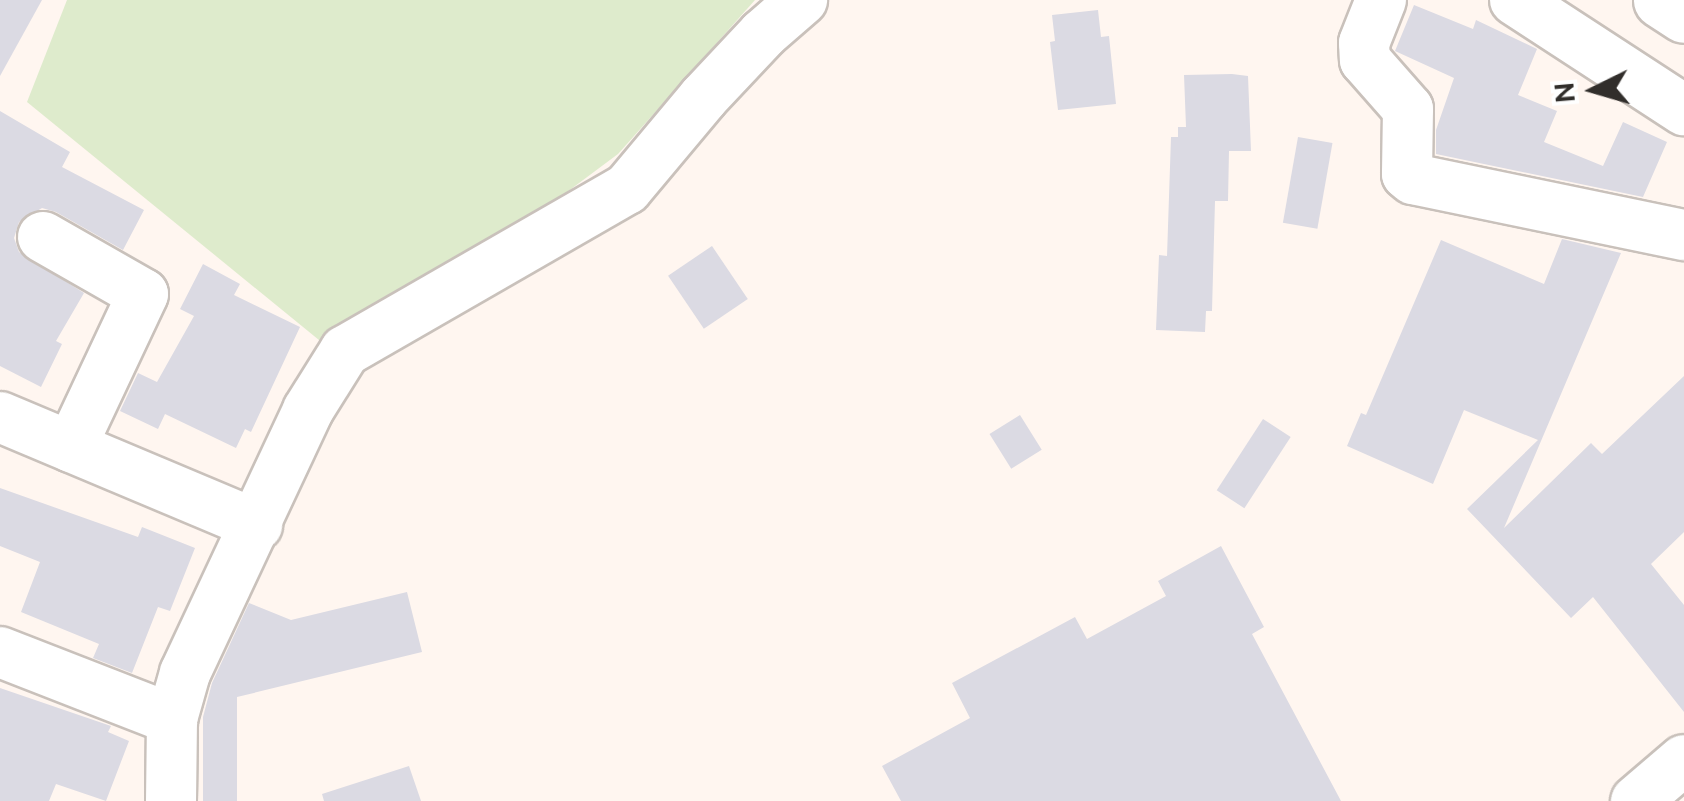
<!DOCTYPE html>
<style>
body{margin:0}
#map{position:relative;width:1684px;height:801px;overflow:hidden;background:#fff6f0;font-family:Ubuntu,sans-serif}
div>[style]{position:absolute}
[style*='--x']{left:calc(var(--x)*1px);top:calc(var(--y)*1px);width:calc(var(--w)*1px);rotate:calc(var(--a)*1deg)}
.green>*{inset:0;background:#deebcc}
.building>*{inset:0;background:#dbdae3;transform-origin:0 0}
.roads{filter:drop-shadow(2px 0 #c9c1bb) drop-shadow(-2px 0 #c9c1bb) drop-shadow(0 2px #c9c1bb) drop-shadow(0 -2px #c9c1bb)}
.minor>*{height:50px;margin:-25px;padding:0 25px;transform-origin:25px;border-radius:25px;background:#fff}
.highway>*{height:55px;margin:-27.5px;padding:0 27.5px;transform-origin:27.5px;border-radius:27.5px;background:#fff}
span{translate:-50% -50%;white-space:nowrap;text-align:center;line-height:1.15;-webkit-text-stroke:9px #fff;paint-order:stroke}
.north{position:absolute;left:1544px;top:40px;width:100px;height:100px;-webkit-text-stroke:8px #fff;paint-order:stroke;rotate:265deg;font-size:28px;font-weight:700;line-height:40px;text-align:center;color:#312e2b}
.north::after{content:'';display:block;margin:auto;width:35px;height:45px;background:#312e2b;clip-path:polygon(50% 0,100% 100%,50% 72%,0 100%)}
</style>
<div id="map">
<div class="green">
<i style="clip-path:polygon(67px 0,755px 0,618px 154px,512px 233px,330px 349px,27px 102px)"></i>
</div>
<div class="building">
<i style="clip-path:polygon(0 0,42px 0,0 76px)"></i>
<i style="clip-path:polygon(1414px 5px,1473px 29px,1476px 20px,1537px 49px,1518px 95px,1557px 111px,1544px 142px,1603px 166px,1623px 122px,1667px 142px,1643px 197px,1436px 154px,1436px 130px,1454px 78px,1395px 51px)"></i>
<i style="clip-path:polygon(1098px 10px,1101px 37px,1109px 36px,1116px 104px,1058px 110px,1050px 42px,1055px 41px,1052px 15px)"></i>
<i style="clip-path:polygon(1232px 74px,1248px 76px,1251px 151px,1229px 151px,1228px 201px,1215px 201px,1212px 311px,1206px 311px,1205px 332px,1156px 330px,1159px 255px,1167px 256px,1171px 137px,1178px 137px,1178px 127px,1186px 127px,1184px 75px)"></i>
<i style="clip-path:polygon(0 111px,70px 152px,62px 167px,144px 210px,123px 250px,56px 212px,42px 208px,19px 222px,14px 238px,19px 252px,84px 293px,56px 341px,62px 344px,41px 387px,0 366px)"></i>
<i style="left:1298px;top:137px;width:35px;height:87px;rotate:10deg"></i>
<i style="clip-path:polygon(1562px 239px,1621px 253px,1504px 528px,1591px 443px,1602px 454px,1684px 376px,1684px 532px,1651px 564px,1684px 605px,1684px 712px,1593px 597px,1571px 618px,1467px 509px,1538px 440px,1464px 410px,1433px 484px,1347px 446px,1361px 413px,1366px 415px,1441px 240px,1544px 284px)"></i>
<i style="left:712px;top:246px;width:64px;height:53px;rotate:56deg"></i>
<i style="clip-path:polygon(203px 264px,240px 284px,234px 295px,300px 327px,251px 432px,245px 429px,236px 448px,165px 414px,158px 429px,120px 411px,138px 373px,157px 382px,194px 316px,180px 309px)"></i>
<i style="left:1020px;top:415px;width:41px;height:36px;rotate:58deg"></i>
<i style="left:1263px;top:419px;width:33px;height:85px;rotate:33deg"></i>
<i style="clip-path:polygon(0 488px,138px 537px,142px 527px,195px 548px,170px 611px,158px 607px,132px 673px,93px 658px,99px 644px,21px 612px,40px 562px,0 546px)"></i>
<i style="clip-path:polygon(1221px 546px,1264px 627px,1252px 634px,1341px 801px,901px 801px,882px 766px,970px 718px,952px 683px,1075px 617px,1087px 639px,1166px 596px,1158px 581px)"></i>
<i style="clip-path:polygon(407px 592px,422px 652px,237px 697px,237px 801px,203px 801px,203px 717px,212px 683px,249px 603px,291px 620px)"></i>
<i style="clip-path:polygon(0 688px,111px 726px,108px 732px,129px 741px,106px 801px,56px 784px,49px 801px,0 801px)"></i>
<i style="clip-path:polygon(409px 766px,421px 801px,324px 801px,322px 794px)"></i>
</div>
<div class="roads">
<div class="minor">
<i style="--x:1381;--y:0;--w:46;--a:111.6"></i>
<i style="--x:1364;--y:43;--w:17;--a:87"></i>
<i style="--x:1365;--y:60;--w:65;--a:48.7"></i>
<i style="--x:1408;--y:109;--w:65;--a:90.9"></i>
<i style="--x:1407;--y:174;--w:8;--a:40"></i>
<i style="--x:1413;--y:179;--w:277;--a:11.7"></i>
<i style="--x:1515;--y:0;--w:202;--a:33.1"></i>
<i style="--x:43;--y:237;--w:115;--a:29.7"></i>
<i style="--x:143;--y:294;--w:169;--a:115.2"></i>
<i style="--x:0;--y:417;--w:279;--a:22.8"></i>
<i style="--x:0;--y:652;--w:185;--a:21.3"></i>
<i style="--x:171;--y:801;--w:82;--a:-89.3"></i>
<i style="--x:172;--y:719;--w:48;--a:-74.2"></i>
<i style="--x:185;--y:673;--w:290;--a:-64.9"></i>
<i style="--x:308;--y:410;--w:70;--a:-57.9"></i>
<i style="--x:345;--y:351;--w:325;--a:-29.9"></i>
<i style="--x:627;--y:189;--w:119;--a:-50.1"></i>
<i style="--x:703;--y:98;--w:88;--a:-46.8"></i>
<i style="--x:763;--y:34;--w:52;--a:-41.1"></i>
<i style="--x:1636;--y:801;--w:63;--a:-40.5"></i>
</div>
<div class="highway">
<i style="--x:1661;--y:0;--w:27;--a:33"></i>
</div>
</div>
<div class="north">N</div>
</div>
